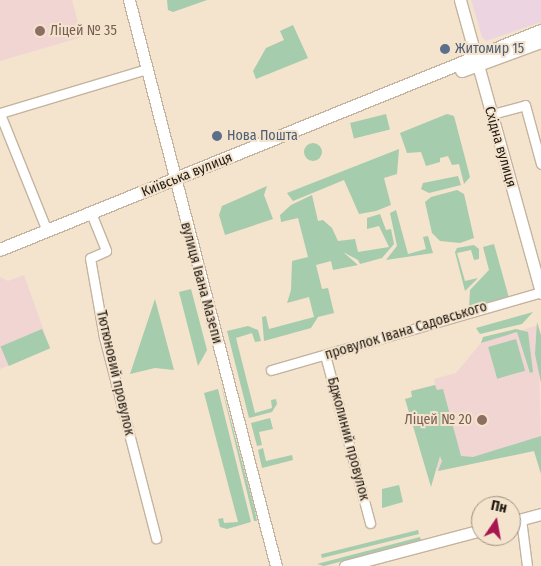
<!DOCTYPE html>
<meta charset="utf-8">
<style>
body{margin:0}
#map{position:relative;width:541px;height:566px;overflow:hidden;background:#f4e3cd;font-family:"Fira Sans Condensed",sans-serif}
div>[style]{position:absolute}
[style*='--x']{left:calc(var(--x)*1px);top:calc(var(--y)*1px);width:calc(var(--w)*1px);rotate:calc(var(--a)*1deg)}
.commercial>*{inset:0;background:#ecd5e0}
.education>*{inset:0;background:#f0d5d2}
.green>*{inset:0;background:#a5ccac;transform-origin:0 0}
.round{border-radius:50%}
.roads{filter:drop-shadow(1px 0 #c4b49f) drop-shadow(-1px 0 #c4b49f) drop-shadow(0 1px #c4b49f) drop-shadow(0 -1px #c4b49f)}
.street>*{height:9px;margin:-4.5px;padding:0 4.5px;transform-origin:4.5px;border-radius:4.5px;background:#fff}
.secondary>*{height:11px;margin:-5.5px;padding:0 5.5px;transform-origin:5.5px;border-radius:5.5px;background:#fff}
.primary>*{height:12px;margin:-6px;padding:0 6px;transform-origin:6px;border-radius:6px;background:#fff}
.dots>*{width:14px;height:14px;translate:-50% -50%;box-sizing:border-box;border:2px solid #f4e3cd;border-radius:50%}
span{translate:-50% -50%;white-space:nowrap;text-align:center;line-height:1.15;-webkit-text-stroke:4px #f4e3cd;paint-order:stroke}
.education-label{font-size:14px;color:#785e54}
.left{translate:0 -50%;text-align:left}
.right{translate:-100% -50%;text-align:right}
.service-label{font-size:14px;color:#4e5e75}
.street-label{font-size:14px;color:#201a12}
.north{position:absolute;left:471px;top:496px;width:50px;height:50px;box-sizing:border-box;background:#f4e3cd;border:1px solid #9f9382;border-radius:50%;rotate:12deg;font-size:14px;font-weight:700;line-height:20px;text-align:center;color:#201a12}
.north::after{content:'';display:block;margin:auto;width:18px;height:22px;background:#a81652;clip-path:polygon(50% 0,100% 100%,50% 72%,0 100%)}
</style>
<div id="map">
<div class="commercial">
<i style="clip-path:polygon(471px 0,541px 0,541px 22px,486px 41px,482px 37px)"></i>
</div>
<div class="education">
<i style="clip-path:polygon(0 0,72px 0,82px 37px,0 61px)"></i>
<i style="clip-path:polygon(24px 275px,50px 348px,0 369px,0 277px,8px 281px)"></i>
<i style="clip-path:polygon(538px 325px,541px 449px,438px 471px,415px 391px,435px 385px,434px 379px,456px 373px,481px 343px)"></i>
</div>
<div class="green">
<i style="clip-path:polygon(167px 0,207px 0,173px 12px,168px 10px)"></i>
<i style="clip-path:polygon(293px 25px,308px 58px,256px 79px,253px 71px,266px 48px,284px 40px,280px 31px)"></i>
<i style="left:386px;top:114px;width:16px;height:37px;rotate:76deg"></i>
<i style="clip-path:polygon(447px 114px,454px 116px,470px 177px,464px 184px,459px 164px,452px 165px,448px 156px,440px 158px,440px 162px,426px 166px,421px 152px,407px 153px,400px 133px)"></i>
<i class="round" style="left:304px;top:143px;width:18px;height:18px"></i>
<i style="clip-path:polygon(399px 149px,397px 174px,384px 178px,391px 205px,376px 211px,359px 214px,344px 180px,293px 201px,287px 193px)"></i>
<i style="clip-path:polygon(458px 176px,461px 185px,429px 193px,421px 189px,423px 183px)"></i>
<i style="clip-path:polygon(267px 186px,264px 195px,273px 219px,225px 235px,219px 215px,222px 206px)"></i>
<i style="clip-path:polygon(457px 190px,464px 194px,474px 238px,460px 243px,440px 241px,432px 233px,425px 202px,431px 197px)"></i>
<i style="clip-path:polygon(312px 195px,318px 221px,323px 220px,332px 228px,338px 241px,355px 239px,358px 252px,389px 247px,379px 226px,367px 229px,367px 218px,380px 214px,386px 230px,391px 229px,394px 244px,382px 258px,360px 264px,358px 260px,343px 252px,358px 265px,333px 270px,331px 261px,316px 265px,322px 289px,328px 288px,334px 313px,318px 317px,311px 328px,264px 341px,262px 317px,266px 316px,269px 329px,314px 317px,309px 297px,287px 303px,291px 290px,292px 261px,308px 257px,298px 218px,281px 222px,280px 215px,291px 205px)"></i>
<i style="clip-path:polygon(396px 210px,408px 254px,426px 249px,423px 237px,428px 236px,433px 253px,386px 260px,397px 246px,390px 213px)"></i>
<i style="clip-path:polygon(494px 244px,509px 298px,469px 308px,470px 290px,489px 270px,483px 247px)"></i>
<i style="clip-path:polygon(474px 245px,479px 249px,479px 259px,474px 260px,471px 250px,457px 253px,465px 281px,478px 278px,465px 291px,455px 252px,457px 248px)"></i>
<i style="clip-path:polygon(191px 289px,207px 350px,198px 366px,179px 292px)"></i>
<i style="clip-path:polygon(155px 299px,174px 370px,155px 368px,130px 374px)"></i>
<i style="clip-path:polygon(533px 312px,522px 324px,480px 334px,476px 328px)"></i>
<i style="clip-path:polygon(537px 322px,541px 335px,541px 383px,535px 354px)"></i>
<i style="clip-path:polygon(248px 326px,258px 330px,261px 341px,255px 342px,252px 333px,236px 338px,255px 413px,272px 408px,271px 400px,276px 399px,277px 404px,272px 412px,249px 418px,227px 331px)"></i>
<i style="left:42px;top:329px;width:21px;height:45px;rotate:67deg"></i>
<i style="clip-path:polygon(516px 329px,528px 332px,533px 372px,530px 373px,517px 332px,481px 343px,483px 337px)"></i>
<i style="left:516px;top:339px;width:33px;height:29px;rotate:74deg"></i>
<i style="clip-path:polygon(220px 380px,255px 511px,257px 521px,254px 521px)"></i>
<i style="clip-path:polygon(435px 385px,437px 390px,443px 389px,461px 456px,473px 457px,541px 436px,541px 474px,534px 451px,438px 471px,442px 461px,440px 456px,431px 487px,405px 399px,412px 397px,411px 391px)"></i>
<i style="clip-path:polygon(218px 389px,251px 522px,227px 529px,220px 527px,218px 519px,223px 518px,224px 523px,238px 522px,204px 393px)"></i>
<i style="clip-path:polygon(270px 418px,273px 429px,259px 432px,262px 445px,257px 446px,251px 423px)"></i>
<i style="clip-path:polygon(263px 448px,266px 461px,292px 455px,293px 460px,262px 468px,258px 450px)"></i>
<i style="clip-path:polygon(399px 485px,403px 502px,382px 508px,382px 489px)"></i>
<i style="left:418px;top:530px;width:4px;height:100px;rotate:76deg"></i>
<i style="clip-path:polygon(420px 537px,421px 540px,324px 566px,317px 564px)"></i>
</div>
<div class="roads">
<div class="street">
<i style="--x:0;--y:113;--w:153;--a:-16.7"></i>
<i style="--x:496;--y:113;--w:30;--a:-15"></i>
<i style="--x:525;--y:105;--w:61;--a:74.8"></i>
<i style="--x:0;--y:114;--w:126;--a:68.1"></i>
<i style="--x:93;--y:218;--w:35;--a:68"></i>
<i style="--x:106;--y:251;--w:17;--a:156"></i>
<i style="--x:90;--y:258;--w:80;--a:80"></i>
<i style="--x:104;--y:337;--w:208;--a:75.5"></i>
<i style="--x:325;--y:355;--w:174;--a:75"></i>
<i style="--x:271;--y:370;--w:281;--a:-16.1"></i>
<i style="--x:521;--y:519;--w:47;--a:82.7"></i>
</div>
<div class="secondary">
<i style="--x:129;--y:0;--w:585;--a:75.44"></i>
<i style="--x:460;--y:0;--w:304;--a:74.5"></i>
<i style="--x:511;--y:522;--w:31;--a:-15"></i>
<i style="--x:345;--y:566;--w:141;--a:-14.8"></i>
</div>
<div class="primary">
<i style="--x:462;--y:71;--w:84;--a:-20.2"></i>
<i style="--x:0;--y:250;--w:584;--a:-22.04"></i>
</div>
</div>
<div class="dots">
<i style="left:40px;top:31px;background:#8d6e63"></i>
<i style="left:445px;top:49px;background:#5c6f8a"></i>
<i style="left:217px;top:136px;background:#5c6f8a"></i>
<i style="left:482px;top:420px;background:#8d6e63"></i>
</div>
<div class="education-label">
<span class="left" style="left:50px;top:31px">Ліцей № 35</span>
<span class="right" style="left:472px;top:420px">Ліцей № 20</span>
</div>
<div class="service-label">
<span class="left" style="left:455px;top:49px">Житомир 15</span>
<span class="left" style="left:227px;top:136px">Нова Пошта</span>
</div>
<div class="street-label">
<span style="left:500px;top:147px;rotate:74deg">Східна вулиця</span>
<span style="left:187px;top:175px;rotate:-22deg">Київська вулиця</span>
<span style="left:201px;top:283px;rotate:75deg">вулиця Івана Мазепи</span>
<span style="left:406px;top:331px;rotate:-17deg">провулок Івана Садовського</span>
<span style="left:115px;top:373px;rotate:77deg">Тютюновий провулок</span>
<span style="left:348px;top:439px;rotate:75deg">Бджолиний провулок</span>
</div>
<div class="north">Пн</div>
</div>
